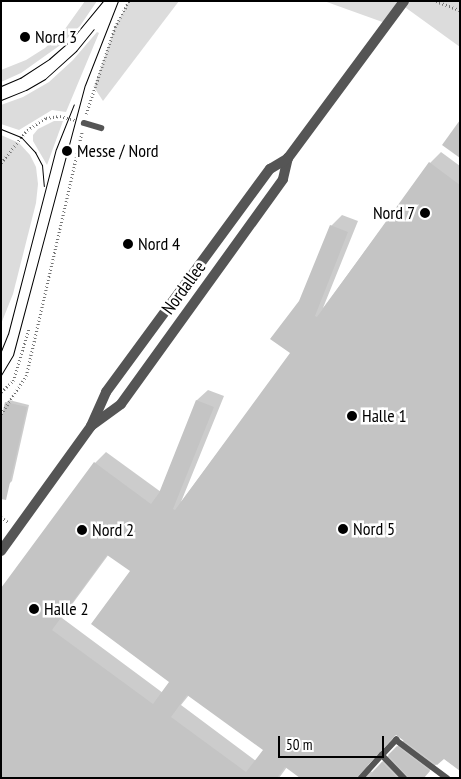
<!DOCTYPE html>
<style>
body{margin:0}
#map{position:relative;width:461px;height:779px;overflow:hidden;background:#fff;font-family:"PT Sans Narrow",sans-serif}
div>[style]{position:absolute}
[style*='--x']{left:calc(var(--x)*1px);top:calc(var(--y)*1px);width:calc(var(--w)*1px);rotate:calc(var(--a)*1deg)}
.green>*{inset:0;background:#dcdcdc}
.shadow>*{inset:0;background:#0003}
.building>*{inset:0;background:#c4c4c4}
.path>*{height:2.5px;margin-top:-1.25px;transform-origin:0;background:repeating-linear-gradient(90deg,#777 0 1px,transparent 0 3.5px)}
.service>*{height:5.5px;margin:-2.75px;padding:0 2.75px;transform-origin:2.75px;border-radius:2.75px;background:#555}
.minor>*{height:10px;margin:-5px;padding:0 5px;transform-origin:5px;border-radius:5px;background:#555}
.tram>*{height:1px;margin:-0.5px;padding:0 0.5px;transform-origin:0.5px;border-radius:0.5px;background:#000}
.dots>*{width:14px;height:14px;translate:-50% -50%;box-sizing:border-box;border:2px solid #fff;border-radius:50%}
span{translate:-50% -50%;white-space:nowrap;text-align:center;line-height:1.15;-webkit-text-stroke:5px #fff;paint-order:stroke}
.poi-label{font-size:18px;color:#000}
.left{translate:0 -50%;text-align:left}
.right{translate:-100% -50%;text-align:right}
.street-label{font-size:18px;color:#000}
.frame{position:absolute;inset:0;border:2px solid #000;pointer-events:none}
.scale{position:absolute;left:278px;top:736px;width:106px;height:22px;box-sizing:border-box;border:2px solid #000;border-top:0;padding-left:6px;font-size:15px;line-height:18px;white-space:nowrap;color:#000;-webkit-text-stroke:4px #fff;paint-order:stroke}
</style>
<div id="map">
<div class="green">
<i style="clip-path:polygon(85px 1px,97px 1px,80px 26px,59px 46px,21px 73px,1px 82px,1px 70px,26px 60px,45px 48px,65px 29px)"></i>
<i style="clip-path:polygon(129px 1px,179px 1px,103px 101px,94px 87px,115px 27px)"></i>
<i style="clip-path:polygon(324px 1px,460px 1px,460px 47px,402px 5px,388px 24px)"></i>
<i style="clip-path:polygon(97px 32px,99px 33px,66px 112px,52px 110px,19px 130px,1px 124px,1px 105px,23px 97px,49px 82px,73px 60px)"></i>
<i style="clip-path:polygon(54px 121px,63px 121px,47px 165px,33px 141px,33px 135px,38px 129px)"></i>
<i style="clip-path:polygon(1px 135px,19px 143px,30px 155px,36px 167px,38px 184px,36px 203px,13px 294px,1px 324px)"></i>
</div>
<div class="shadow">
<i style="clip-path:polygon(evenodd,441px 152px,460px 166px,460px 770px,443px 758px,422px 778px,302px 778px,287px 767px,279px 778px,1px 778px,95px 463px,106px 452px,161px 492px,197px 400px,208px 390px,224px 396px,181px 502px,292px 353px,301px 301px,331px 226px,342px 215px,358px 221px,323px 308px,430px 163px,441px 152px,109px 554px,132px 571px,171px 682px,163px 693px,62px 618px,109px 554px,441px 152px,189px 695px,264px 750px,256px 761px,181px 705px,189px 695px,441px 152px,393px 735px,399px 735px,405px 739px,372px 772px,367px 769px,368px 763px,393px 735px)"></i>
<i style="clip-path:polygon(9px 400px,29px 405px,12px 481px,9px 484px,6px 403px)"></i>
</div>
<div class="building">
<i style="clip-path:polygon(460px 120px,460px 158px,442px 145px)"></i>
<i style="clip-path:polygon(evenodd,429px 162px,460px 185px,460px 771px,444px 759px,437px 765px,396px 735px,356px 778px,300px 778px,285px 767px,277px 778px,1px 778px,1px 588px,94px 462px,151px 504px,159px 493px,196px 400px,214px 407px,173px 509px,175px 510px,290px 353px,270px 339px,299px 301px,330px 225px,348px 232px,315px 316px,317px 317px,429px 162px,107px 555px,130px 571px,91px 624px,169px 682px,153px 704px,52px 630px,107px 555px,429px 162px,187px 695px,263px 750px,246px 772px,171px 717px,187px 695px)"></i>
<i style="clip-path:polygon(5px 402px,27px 407px,6px 500px,1px 499px,1px 420px)"></i>
<i style="clip-path:polygon(397px 746px,430px 771px,424px 778px,409px 778px,388px 755px)"></i>
<i style="clip-path:polygon(382px 762px,397px 778px,368px 778px)"></i>
</div>
<div class="path">
<i style="--x:436;--y:1;--w:26;--a:21"></i>
<i style="--x:86;--y:114;--w:92;--a:-71.6"></i>
<i style="--x:115;--y:27;--w:30;--a:-62"></i>
<i style="--x:1;--y:163;--w:42;--a:-51.8"></i>
<i style="--x:27;--y:130;--w:22;--a:-32"></i>
<i style="--x:46;--y:118;--w:14;--a:-8"></i>
<i style="--x:60;--y:116;--w:16;--a:15"></i>
<i style="--x:1;--y:392;--w:16;--a:-43"></i>
<i style="--x:13;--y:381;--w:55;--a:-73.2"></i>
<i style="--x:1;--y:414;--w:45;--a:-56.7"></i>
<i style="--x:26;--y:376;--w:251;--a:-77.1"></i>
<i style="--x:1;--y:517;--w:9;--a:36"></i>
</div>
<div class="service">
<i style="--x:84;--y:123;--w:18;--a:16"></i>
<i style="--x:382;--y:755;--w:21;--a:-47"></i>
<i style="--x:396;--y:740;--w:64;--a:36.7"></i>
<i style="--x:361;--y:778;--w:31;--a:-48"></i>
<i style="--x:382;--y:755;--w:32;--a:46"></i>
</div>
<div class="minor">
<i style="--x:91;--y:426;--w:37;--a:-36"></i>
<i style="--x:121;--y:404;--w:277;--a:-54.2"></i>
<i style="--x:283;--y:179;--w:22;--a:-77"></i>
<i style="--x:288;--y:158;--w:195;--a:-53.5"></i>
<i style="--x:1;--y:551;--w:154;--a:-54.2"></i>
<i style="--x:91;--y:426;--w:37;--a:-66"></i>
<i style="--x:106;--y:392;--w:277;--a:-53.7"></i>
<i style="--x:270;--y:169;--w:21;--a:-31"></i>
</div>
<div class="tram">
<i style="--x:1;--y:86;--w:21;--a:-23"></i>
<i style="--x:20;--y:78;--w:35;--a:-33"></i>
<i style="--x:49;--y:59;--w:28;--a:-41"></i>
<i style="--x:70;--y:41;--w:52;--a:-50.5"></i>
<i style="--x:1;--y:100;--w:27;--a:-22"></i>
<i style="--x:26;--y:90;--w:22;--a:-30"></i>
<i style="--x:45;--y:79;--w:42;--a:-42.1"></i>
<i style="--x:76;--y:51;--w:28;--a:-51"></i>
<i style="--x:1;--y:129;--w:22;--a:22"></i>
<i style="--x:21;--y:137;--w:21;--a:47"></i>
<i style="--x:35;--y:152;--w:15;--a:62"></i>
<i style="--x:42;--y:165;--w:21;--a:85"></i>
<i style="--x:1;--y:351;--w:18;--a:-68"></i>
<i style="--x:8;--y:334;--w:191;--a:-75.5"></i>
<i style="--x:56;--y:149;--w:48;--a:-68.2"></i>
<i style="--x:1;--y:375;--w:23;--a:-59"></i>
<i style="--x:13;--y:355;--w:279;--a:-75.1"></i>
<i style="--x:85;--y:85;--w:90;--a:-68.6"></i>
</div>
<div class="dots">
<i style="left:25px;top:37px;background:#000"></i>
<i style="left:67px;top:151px;background:#000"></i>
<i style="left:425px;top:213px;background:#000"></i>
<i style="left:128px;top:244px;background:#000"></i>
<i style="left:352px;top:416px;background:#000"></i>
<i style="left:343px;top:529px;background:#000"></i>
<i style="left:82px;top:530px;background:#000"></i>
<i style="left:34px;top:609px;background:#000"></i>
</div>
<div class="poi-label">
<span class="left" style="left:35px;top:37px">Nord 3</span>
<span class="left" style="left:77px;top:151px">Messe / Nord</span>
<span class="right" style="left:415px;top:213px">Nord 7</span>
<span class="left" style="left:138px;top:244px">Nord 4</span>
<span class="left" style="left:362px;top:416px">Halle 1</span>
<span class="left" style="left:353px;top:529px">Nord 5</span>
<span class="left" style="left:92px;top:530px">Nord 2</span>
<span class="left" style="left:44px;top:609px">Halle 2</span>
</div>
<div class="street-label">
<span style="left:184px;top:288px;rotate:-54deg">Nordallee</span>
</div>
<div class="frame"></div>
<div class="scale">50 m</div>
</div>
